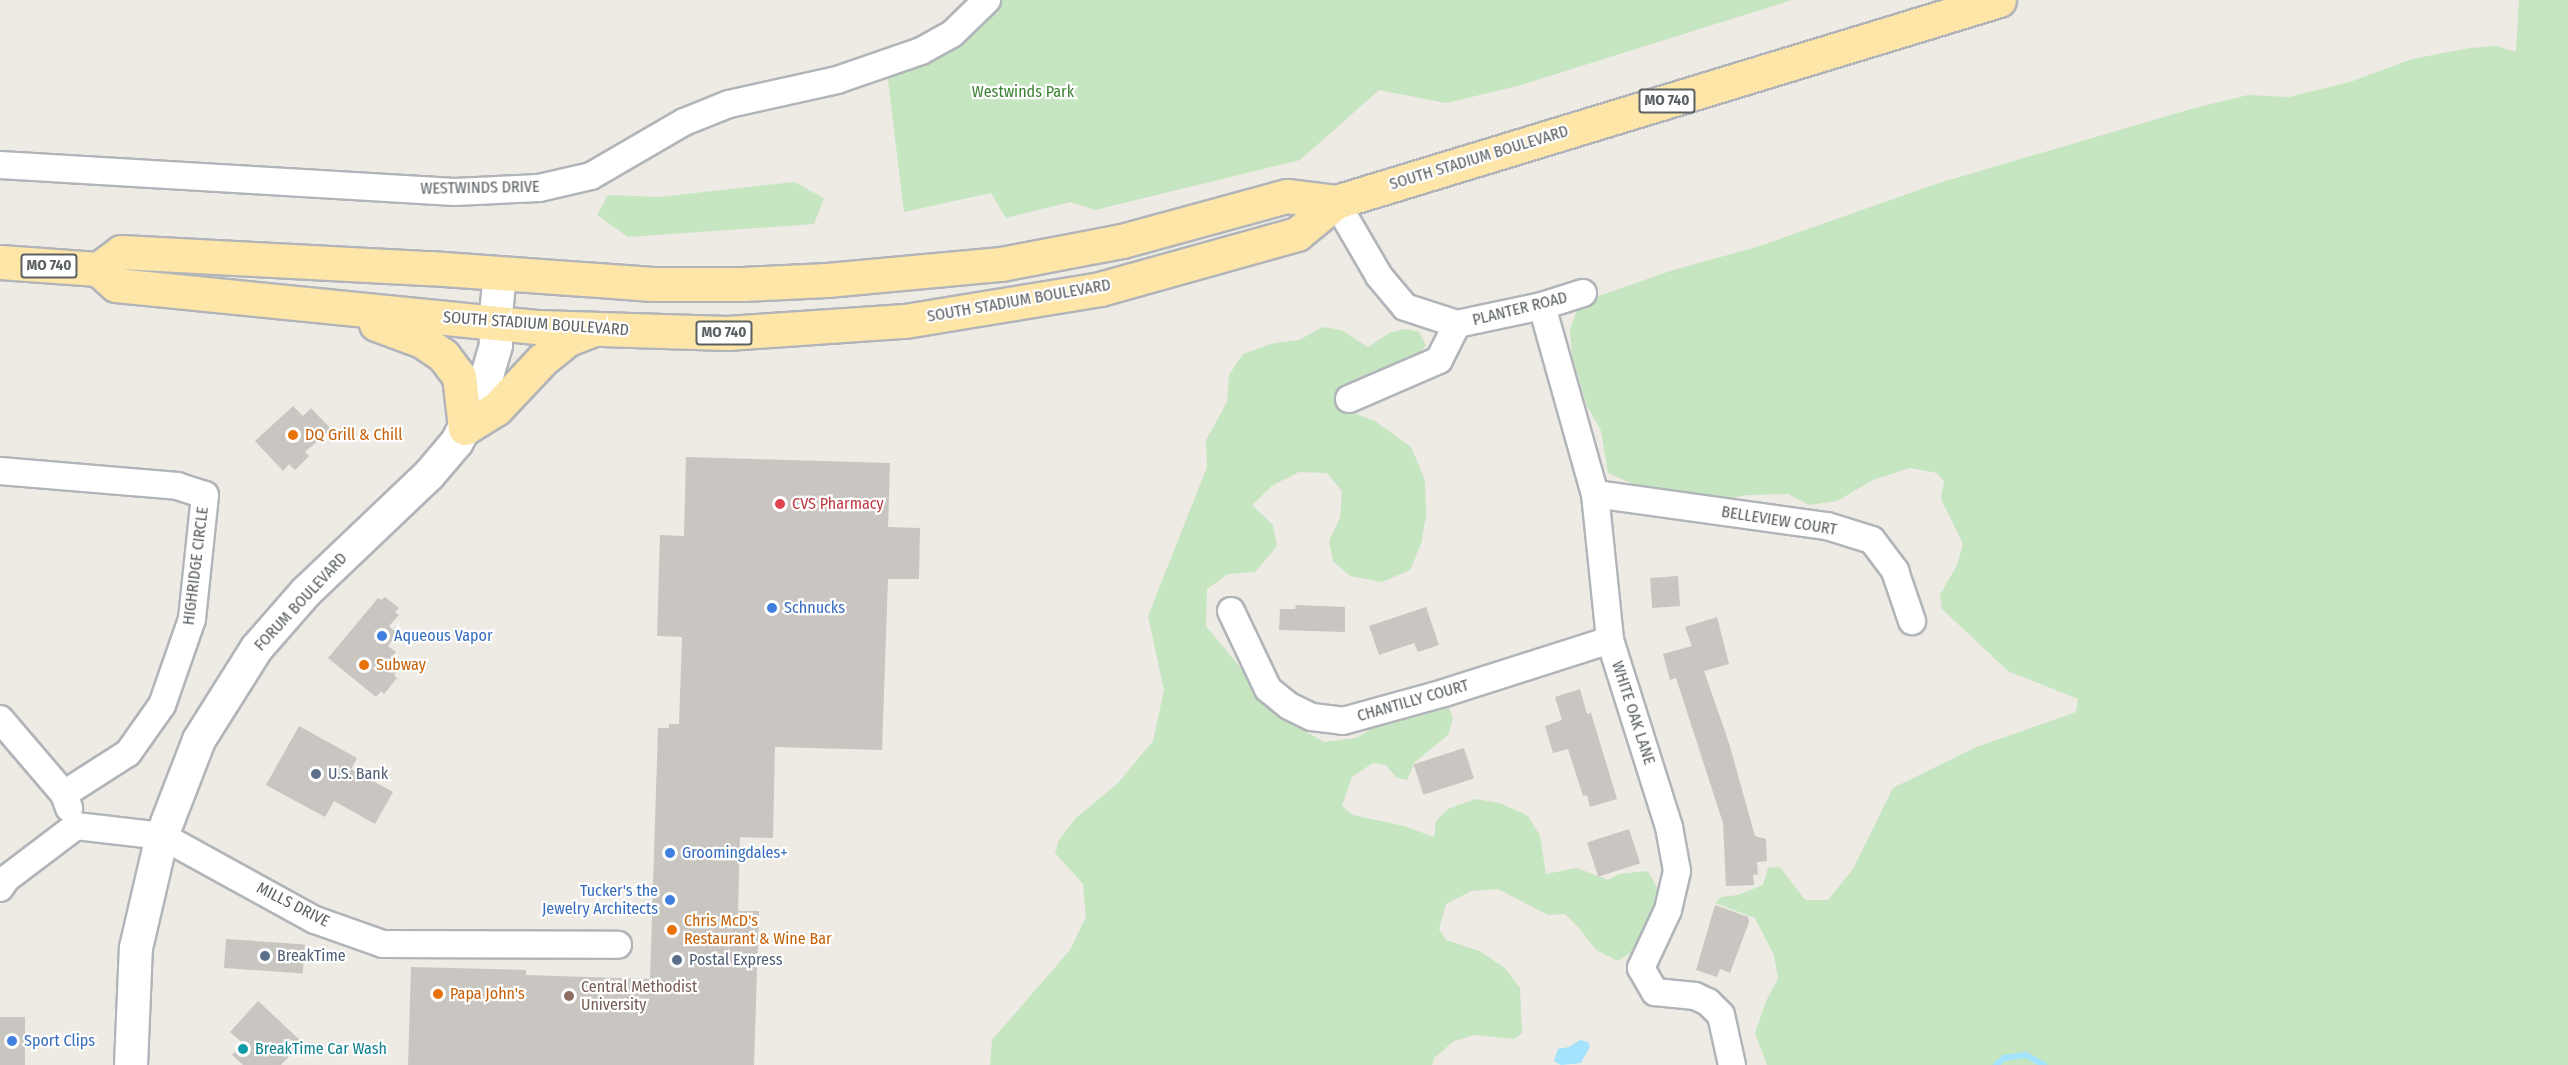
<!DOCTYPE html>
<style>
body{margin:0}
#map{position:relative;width:2568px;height:1065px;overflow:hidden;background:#eeeae4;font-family:"Fira Sans Condensed",sans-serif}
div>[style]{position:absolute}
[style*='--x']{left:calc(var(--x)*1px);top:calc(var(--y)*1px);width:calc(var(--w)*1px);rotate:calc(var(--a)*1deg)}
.green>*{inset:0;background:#c5e6c0}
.water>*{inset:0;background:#a3e3fe}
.stream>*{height:6px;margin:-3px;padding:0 3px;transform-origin:3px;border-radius:3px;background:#a3e3fe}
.building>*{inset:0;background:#c9c5c0;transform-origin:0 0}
.roads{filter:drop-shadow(2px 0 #b1b5b9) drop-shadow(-2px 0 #b1b5b9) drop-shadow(0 2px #b1b5b9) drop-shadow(0 -2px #b1b5b9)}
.minor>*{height:26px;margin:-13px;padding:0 13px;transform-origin:13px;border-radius:13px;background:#fff}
.tertiary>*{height:32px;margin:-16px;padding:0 16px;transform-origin:16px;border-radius:16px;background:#fff}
.primary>*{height:33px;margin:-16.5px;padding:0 16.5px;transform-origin:16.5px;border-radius:16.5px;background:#fee5a8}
.dots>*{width:16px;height:16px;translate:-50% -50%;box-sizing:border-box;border:3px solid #fff;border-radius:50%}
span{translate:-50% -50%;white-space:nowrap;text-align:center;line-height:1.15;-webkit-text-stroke:4.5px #fff;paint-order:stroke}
.shield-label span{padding:2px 4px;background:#fff;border:2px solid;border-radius:4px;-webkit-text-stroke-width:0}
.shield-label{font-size:15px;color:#5c6164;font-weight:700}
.park-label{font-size:16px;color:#3c8234}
.street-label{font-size:16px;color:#5c6164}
.food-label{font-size:16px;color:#c56008}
.left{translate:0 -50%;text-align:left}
.health-label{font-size:16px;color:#be3a42}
.shop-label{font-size:16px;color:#366cbe}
.right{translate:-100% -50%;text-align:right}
.service-label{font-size:16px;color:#4e5e75}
.education-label{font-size:16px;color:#785e54}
.culture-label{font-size:16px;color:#0d838f}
</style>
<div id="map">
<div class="green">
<i style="clip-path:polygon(987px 0,1792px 0,1518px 86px,1446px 103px,1379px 90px,1300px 160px,1095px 210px,1071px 202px,1006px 218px,991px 193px,904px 212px,886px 63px)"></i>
<i style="clip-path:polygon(2519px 0,2568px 0,2568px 1065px,1767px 1065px,1755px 1033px,1766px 1001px,1778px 979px,1774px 955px,1755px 918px,1715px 903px,1721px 897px,1738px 895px,1763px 885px,1768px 868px,1780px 867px,1805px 900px,1828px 900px,1853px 869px,1893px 788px,1974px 748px,2076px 712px,2078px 699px,2008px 671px,1942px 609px,1940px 595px,1957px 565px,1963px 544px,1941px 499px,1944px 481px,1937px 473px,1910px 468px,1873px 480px,1837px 501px,1809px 505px,1788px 494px,1747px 495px,1727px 499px,1681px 493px,1633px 484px,1608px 473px,1601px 431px,1587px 406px,1572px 356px,1570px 329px,1577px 310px,1596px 297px,1673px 270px,1757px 247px,1939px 183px,2191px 109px,2248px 95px,2289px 97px,2350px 82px,2412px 59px,2470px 48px,2496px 46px,2516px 52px)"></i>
<i style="clip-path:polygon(794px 182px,824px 198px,814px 224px,628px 237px,597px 215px,608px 195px,659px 197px)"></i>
<i style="clip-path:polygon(1323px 327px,1341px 330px,1368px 347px,1389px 333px,1405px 329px,1419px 332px,1426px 345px,1416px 359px,1337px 396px,1349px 411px,1375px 421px,1411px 447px,1425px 480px,1426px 516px,1421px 544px,1410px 570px,1382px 582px,1350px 576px,1333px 561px,1329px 541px,1340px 518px,1342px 491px,1327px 473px,1299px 472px,1273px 485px,1252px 505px,1273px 525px,1277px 546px,1255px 572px,1228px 574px,1207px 589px,1206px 626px,1272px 706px,1296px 726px,1324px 742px,1356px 738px,1409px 706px,1447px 703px,1453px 718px,1448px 735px,1415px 762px,1407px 780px,1396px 777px,1386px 765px,1373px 763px,1352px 777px,1342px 806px,1353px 815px,1404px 826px,1434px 837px,1436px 821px,1448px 809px,1475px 799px,1500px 803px,1528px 816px,1540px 836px,1546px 874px,1577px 868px,1608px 880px,1619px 874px,1648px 871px,1660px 893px,1648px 931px,1633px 951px,1618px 961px,1596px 950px,1579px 928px,1565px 914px,1548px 915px,1498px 889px,1471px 891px,1446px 904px,1439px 929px,1446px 940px,1479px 951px,1505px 968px,1520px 988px,1522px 1033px,1514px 1039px,1475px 1035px,1454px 1041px,1434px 1058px,1432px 1065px,990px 1065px,992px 1040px,1070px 950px,1086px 917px,1083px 884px,1055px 853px,1059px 840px,1076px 818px,1117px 784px,1153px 741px,1164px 690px,1148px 616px,1207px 467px,1206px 440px,1227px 402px,1229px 375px,1243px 354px,1270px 344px,1299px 340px)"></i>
</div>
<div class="water">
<i style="clip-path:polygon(1580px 1040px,1588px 1042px,1590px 1047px,1581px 1063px,1561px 1065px,1554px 1061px,1558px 1049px,1569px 1047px)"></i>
</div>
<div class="stream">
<i style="--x:1996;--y:1065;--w:11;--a:-41"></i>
<i style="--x:2004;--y:1058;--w:22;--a:-8"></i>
<i style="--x:2026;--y:1055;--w:21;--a:29"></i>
</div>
<div class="building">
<i style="clip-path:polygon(293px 406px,303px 416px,311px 408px,331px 429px,305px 452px,309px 456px,295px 470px,289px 464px,283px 471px,255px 441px)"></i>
<i style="clip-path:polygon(686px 457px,890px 463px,888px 527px,920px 528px,919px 579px,888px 579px,882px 750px,775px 747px,773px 838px,740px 837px,738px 911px,759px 911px,754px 1065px,408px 1065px,411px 967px,526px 970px,526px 975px,650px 979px,658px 728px,669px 728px,669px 724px,679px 724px,682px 637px,657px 636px,660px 535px,684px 536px)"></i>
<i style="left:1678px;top:576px;width:30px;height:28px;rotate:86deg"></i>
<i style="clip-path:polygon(385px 597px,399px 608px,395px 612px,399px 615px,389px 626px,398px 634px,388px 646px,396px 652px,387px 663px,397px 671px,394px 675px,397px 678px,384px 694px,381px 691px,376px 697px,328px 658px,378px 598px,381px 600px)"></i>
<i style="clip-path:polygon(1296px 605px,1345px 607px,1345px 632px,1279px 630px,1280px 609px,1295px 609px)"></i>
<i style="clip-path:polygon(1426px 607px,1439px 645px,1418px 652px,1414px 643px,1379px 655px,1369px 626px)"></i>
<i style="clip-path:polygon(1717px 617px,1729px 664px,1704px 671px,1729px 743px,1755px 836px,1766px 839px,1767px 861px,1757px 862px,1758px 874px,1753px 875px,1754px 885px,1726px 886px,1723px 823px,1676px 678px,1670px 680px,1663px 654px,1692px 646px,1685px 627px)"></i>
<i style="clip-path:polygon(1580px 689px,1587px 714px,1591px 713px,1617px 799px,1590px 807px,1587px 795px,1583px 796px,1568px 749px,1553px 753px,1545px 726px,1562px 720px,1555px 697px)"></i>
<i style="clip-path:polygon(299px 726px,357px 758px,351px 769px,393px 792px,375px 824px,334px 801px,325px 817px,266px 785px)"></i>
<i style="left:1464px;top:748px;width:32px;height:53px;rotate:72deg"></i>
<i style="left:1629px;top:829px;width:36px;height:44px;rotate:72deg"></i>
<i style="clip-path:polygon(1715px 905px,1748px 917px,1749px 922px,1730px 973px,1720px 969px,1717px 977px,1696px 970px)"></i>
<i style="left:226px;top:939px;width:79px;height:29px;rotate:4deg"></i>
<i style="clip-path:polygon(258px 1001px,302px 1042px,281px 1065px,243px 1065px,232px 1055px,243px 1043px,230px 1032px)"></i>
<i style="left:0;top:1017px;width:25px;height:48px"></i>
</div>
<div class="roads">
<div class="minor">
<i style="--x:0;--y:165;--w:455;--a:3.4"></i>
<i style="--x:454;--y:192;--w:85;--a:-2.7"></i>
<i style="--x:539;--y:188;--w:53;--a:-13"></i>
<i style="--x:591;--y:176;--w:108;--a:-30.1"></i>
<i style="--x:684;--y:122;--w:48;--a:-21.8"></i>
<i style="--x:729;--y:104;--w:111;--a:-12.5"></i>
<i style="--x:837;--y:80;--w:89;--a:-19"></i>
<i style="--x:921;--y:51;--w:35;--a:-29"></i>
<i style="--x:952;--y:34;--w:49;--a:-44.2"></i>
<i style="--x:1336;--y:202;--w:86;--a:59.8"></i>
<i style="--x:1379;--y:276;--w:40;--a:50"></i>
<i style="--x:1405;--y:307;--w:55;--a:18.1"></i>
<i style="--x:1542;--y:306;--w:195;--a:74.3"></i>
<i style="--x:1595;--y:494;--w:147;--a:84.1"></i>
<i style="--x:1610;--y:640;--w:196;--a:72.5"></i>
<i style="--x:1669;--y:827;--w:45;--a:79.7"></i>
<i style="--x:1677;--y:871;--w:40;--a:103"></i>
<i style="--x:1668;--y:910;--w:64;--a:115"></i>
<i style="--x:1641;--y:968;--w:28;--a:60"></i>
<i style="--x:1655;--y:992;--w:40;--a:5.7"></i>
<i style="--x:1695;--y:996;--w:14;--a:25"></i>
<i style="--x:1708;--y:1002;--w:18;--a:45"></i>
<i style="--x:1721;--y:1015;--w:51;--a:77.6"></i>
<i style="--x:1349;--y:399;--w:98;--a:-23.4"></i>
<i style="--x:1439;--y:360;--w:40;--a:-63.4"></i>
<i style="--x:1457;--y:324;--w:87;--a:-12"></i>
<i style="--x:1542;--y:306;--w:43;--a:-17.6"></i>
<i style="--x:0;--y:471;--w:178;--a:4.8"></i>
<i style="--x:177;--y:486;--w:29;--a:18"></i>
<i style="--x:205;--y:495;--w:125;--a:96"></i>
<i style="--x:192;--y:619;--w:91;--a:109.2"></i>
<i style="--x:162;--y:705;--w:59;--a:125.3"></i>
<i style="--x:128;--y:753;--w:76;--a:147.4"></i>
<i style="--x:1595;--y:494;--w:234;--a:7.9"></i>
<i style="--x:1827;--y:526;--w:47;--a:17.3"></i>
<i style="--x:1872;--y:540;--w:39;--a:53"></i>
<i style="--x:1895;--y:571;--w:53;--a:71.2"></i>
<i style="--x:1231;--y:611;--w:86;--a:64.6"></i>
<i style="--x:1268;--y:689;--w:27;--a:39"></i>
<i style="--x:1289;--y:706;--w:25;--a:26"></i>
<i style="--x:1312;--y:717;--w:31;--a:7"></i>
<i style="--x:1343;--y:721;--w:105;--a:-15.5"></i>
<i style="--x:1444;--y:693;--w:174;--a:-17.7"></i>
<i style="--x:0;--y:719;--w:99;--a:49.5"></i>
<i style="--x:64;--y:794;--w:15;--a:70"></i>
<i style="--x:0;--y:888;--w:11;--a:-56"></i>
<i style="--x:6;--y:879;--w:88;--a:-37.1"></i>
<i style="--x:76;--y:826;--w:87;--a:6.6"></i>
<i style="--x:162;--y:836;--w:175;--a:28.8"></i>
<i style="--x:315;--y:920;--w:72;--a:19.4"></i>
<i style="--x:383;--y:944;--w:235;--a:0.2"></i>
</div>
<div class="tertiary">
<i style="--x:131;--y:1065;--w:117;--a:-87.6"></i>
<i style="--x:136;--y:948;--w:115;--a:-76.9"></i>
<i style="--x:162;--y:836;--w:103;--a:-68.9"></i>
<i style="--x:199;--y:740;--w:109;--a:-57.8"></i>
<i style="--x:257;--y:648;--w:74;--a:-48.8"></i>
<i style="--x:306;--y:592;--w:170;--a:-43.6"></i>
<i style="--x:429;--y:475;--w:43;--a:-49.7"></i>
<i style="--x:457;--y:442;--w:55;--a:-63"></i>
<i style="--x:482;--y:393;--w:50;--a:-73.7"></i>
<i style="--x:496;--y:345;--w:22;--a:-93"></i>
<i style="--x:495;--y:323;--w:48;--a:-84.1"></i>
</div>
<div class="primary">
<i style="--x:0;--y:262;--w:98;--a:4.1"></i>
<i style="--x:98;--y:269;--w:24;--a:42"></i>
<i style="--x:116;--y:285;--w:425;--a:5.7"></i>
<i style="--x:539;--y:327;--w:188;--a:1.8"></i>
<i style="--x:727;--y:333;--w:178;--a:-3.9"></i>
<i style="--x:905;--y:321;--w:198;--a:-9.3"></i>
<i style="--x:1100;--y:289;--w:205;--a:-15.6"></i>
<i style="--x:1297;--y:234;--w:50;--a:-39.4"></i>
<i style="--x:1336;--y:202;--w:693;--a:-16.94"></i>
<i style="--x:98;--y:269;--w:29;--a:-36"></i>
<i style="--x:121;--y:252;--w:309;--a:3"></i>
<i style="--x:430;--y:268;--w:223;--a:4.1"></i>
<i style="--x:652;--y:284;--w:90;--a:0"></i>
<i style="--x:742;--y:284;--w:85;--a:-2.7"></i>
<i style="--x:827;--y:280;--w:175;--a:-5.3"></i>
<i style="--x:1001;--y:264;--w:123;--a:-10.8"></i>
<i style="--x:1122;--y:241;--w:171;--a:-15.3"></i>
<i style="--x:1287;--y:196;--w:49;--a:7"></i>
<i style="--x:376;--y:324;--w:49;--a:20.3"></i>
<i style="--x:422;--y:341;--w:25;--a:34"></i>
<i style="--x:443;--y:355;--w:26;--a:53"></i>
<i style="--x:459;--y:376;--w:52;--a:83.4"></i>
<i style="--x:465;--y:428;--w:36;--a:-32"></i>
<i style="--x:496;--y:409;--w:67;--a:-46.8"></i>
<i style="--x:542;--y:360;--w:33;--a:-39"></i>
<i style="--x:568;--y:339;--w:25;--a:-21"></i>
</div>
</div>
<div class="dots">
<i style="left:293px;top:435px;background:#e8710a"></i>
<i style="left:780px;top:504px;background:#e0444e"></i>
<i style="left:772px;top:608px;background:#3f7fe0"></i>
<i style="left:382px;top:636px;background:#3f7fe0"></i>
<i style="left:364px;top:665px;background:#e8710a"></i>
<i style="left:316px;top:774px;background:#5c6f8a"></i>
<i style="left:670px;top:853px;background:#3f7fe0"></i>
<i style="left:670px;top:900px;background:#3f7fe0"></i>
<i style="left:672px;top:930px;background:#e8710a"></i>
<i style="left:265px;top:956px;background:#5c6f8a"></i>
<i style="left:677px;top:960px;background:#5c6f8a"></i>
<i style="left:438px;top:994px;background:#e8710a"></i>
<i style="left:569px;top:996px;background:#8d6e63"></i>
<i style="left:12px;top:1041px;background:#3f7fe0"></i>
<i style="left:243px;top:1049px;background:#0f9aa8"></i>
</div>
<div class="shield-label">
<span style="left:1667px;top:101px">MO 740</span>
<span style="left:49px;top:266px">MO 740</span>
<span style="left:724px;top:333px">MO 740</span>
</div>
<div class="park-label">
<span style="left:1023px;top:92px">Westwinds Park</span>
</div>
<div class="street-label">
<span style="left:1479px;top:158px;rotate:-17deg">SOUTH STADIUM BOULEVARD</span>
<span style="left:480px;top:188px;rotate:-1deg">WESTWINDS DRIVE</span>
<span style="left:1019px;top:301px;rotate:-10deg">SOUTH STADIUM BOULEVARD</span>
<span style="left:1520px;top:309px;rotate:-14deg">PLANTER ROAD</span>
<span style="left:536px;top:324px;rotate:4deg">SOUTH STADIUM BOULEVARD</span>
<span style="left:1779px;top:521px;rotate:9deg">BELLEVIEW COURT</span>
<span style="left:196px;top:566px;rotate:-83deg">HIGHRIDGE CIRCLE</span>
<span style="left:301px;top:602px;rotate:-47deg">FORUM BOULEVARD</span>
<span style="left:1413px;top:701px;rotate:-16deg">CHANTILLY COURT</span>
<span style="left:1633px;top:713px;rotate:72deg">WHITE OAK LANE</span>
<span style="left:293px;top:905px;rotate:27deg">MILLS DRIVE</span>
</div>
<div class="food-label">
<span class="left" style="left:305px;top:435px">DQ Grill &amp; Chill</span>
<span class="left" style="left:376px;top:665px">Subway</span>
<span class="left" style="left:684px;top:930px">Chris McD's<br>Restaurant &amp; Wine Bar</span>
<span class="left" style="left:450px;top:994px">Papa John's</span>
</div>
<div class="health-label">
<span class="left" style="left:792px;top:504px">CVS Pharmacy</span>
</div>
<div class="shop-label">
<span class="left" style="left:784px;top:608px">Schnucks</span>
<span class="left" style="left:394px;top:636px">Aqueous Vapor</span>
<span class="left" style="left:682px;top:853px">Groomingdales+</span>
<span class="right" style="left:658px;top:900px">Tucker's the<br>Jewelry Architects</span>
<span class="left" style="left:24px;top:1041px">Sport Clips</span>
</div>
<div class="service-label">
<span class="left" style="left:328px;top:774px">U.S. Bank</span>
<span class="left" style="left:277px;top:956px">BreakTime</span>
<span class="left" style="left:689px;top:960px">Postal Express</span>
</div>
<div class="education-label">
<span class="left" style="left:581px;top:996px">Central Methodist<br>University</span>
</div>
<div class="culture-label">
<span class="left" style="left:255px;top:1049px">BreakTime Car Wash</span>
</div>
</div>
